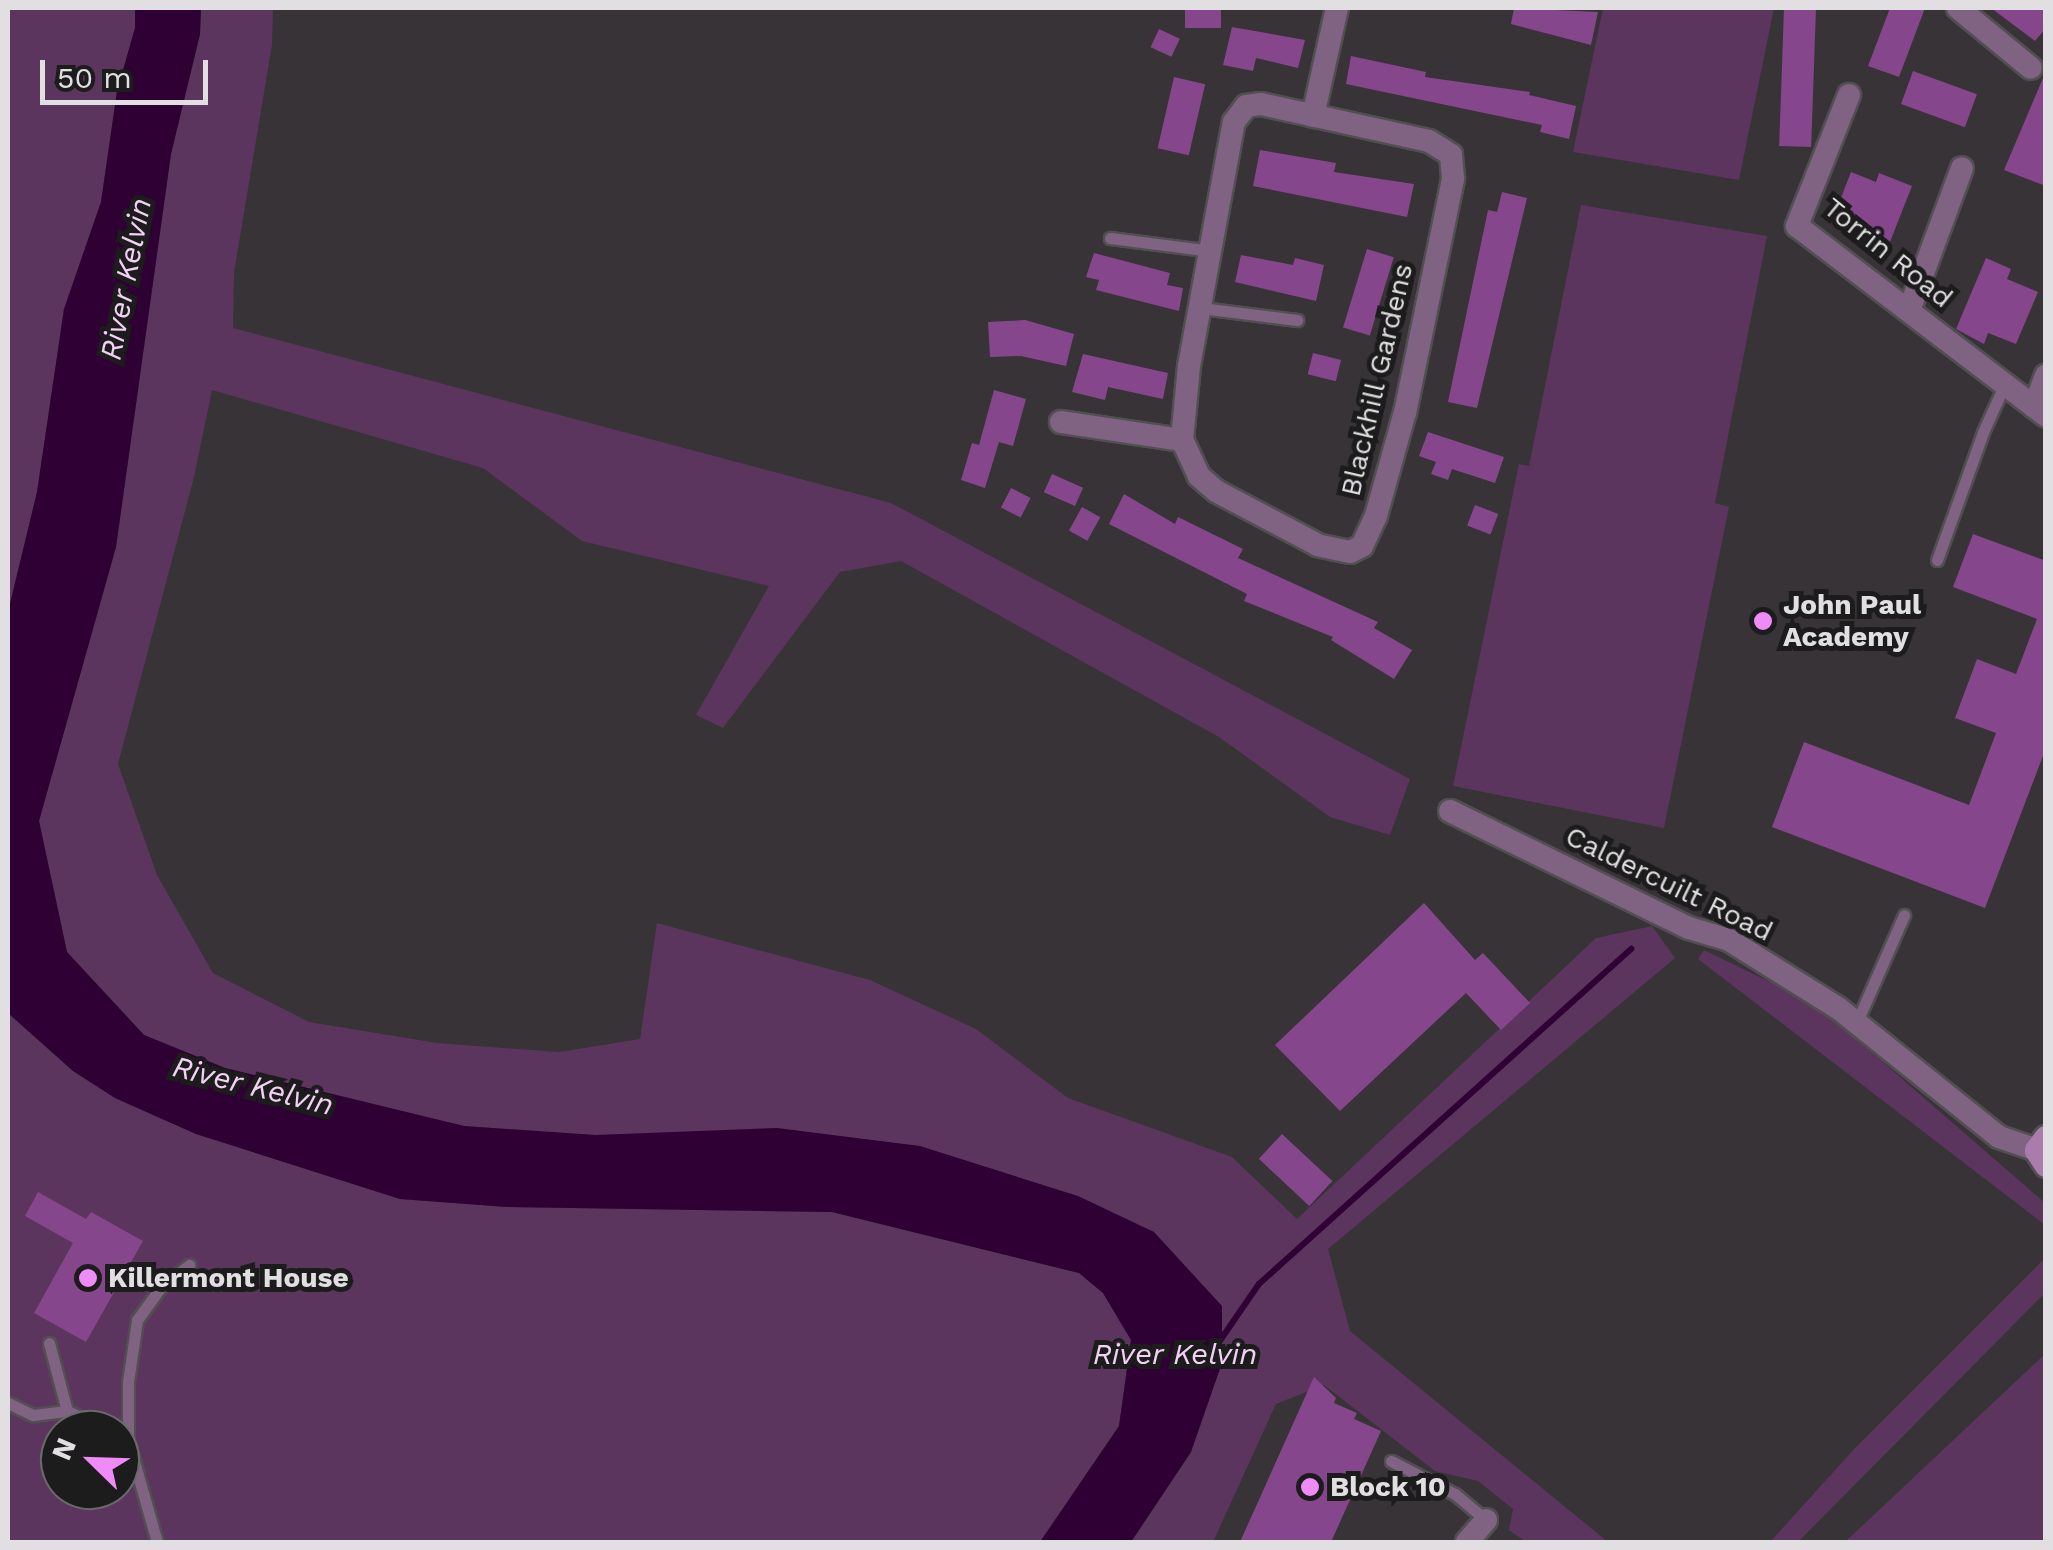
<!DOCTYPE html>
<style>
body{margin:0}
#map{position:relative;width:2053px;height:1550px;overflow:hidden;background:#373337;font-family:"Work Sans",sans-serif}
div>[style]{position:absolute}
[style*='--x']{left:calc(var(--x)*1px);top:calc(var(--y)*1px);width:calc(var(--w)*1px);rotate:calc(var(--a)*1deg)}
.green>*{inset:0;background:#5b355e}
.water>*{inset:0;background:#2e0033}
.stream>*{height:6px;margin:-3px;padding:0 3px;transform-origin:3px;border-radius:3px;background:#2e0033}
.building>*{inset:0;background:#86468c;transform-origin:0 0}
.roads{filter:drop-shadow(2px 0 #524f52) drop-shadow(-2px 0 #524f52) drop-shadow(0 2px #524f52) drop-shadow(0 -2px #524f52)}
.lane>*{height:11px;margin:-5.5px;padding:0 5.5px;transform-origin:5.5px;border-radius:5.5px;background:#806382}
.street>*{height:22px;margin:-11px;padding:0 11px;transform-origin:11px;border-radius:11px;background:#806382}
.secondary>*{height:25px;margin:-12.5px;padding:0 12.5px;transform-origin:12.5px;border-radius:12.5px;background:#aa7cac}
.dots>*{width:28px;height:28px;translate:-50% -50%;box-sizing:border-box;border:5px solid #1d1c1d;border-radius:50%}
span{translate:-50% -50%;white-space:nowrap;text-align:center;line-height:1.15;-webkit-text-stroke:10px #1d1c1d;paint-order:stroke}
.street-label{font-size:28px;color:#e1dfe1}
.poi-label{font-size:28px;color:#e1dfe1;font-weight:700}
.left{translate:0 -50%;text-align:left}
.water-label{font-size:30px;color:#f3d0f5;font-style:italic}
.frame{position:absolute;inset:0;border:10px solid #e1dfe1;pointer-events:none}
.north{position:absolute;left:40px;top:1410px;width:100px;height:100px;box-sizing:border-box;background:#1d1c1d;border:2px solid #6b6a6b;border-radius:50%;rotate:293deg;font-size:28px;font-weight:700;line-height:40px;text-align:center;color:#e1dfe1}
.north::after{content:'';display:block;margin:auto;width:35px;height:45px;background:#ef8bf7;clip-path:polygon(50% 0,100% 100%,50% 72%,0 100%)}
.scale{position:absolute;left:40px;top:60px;width:168px;height:45px;box-sizing:border-box;border:5px solid #e1dfe1;border-top:0;padding-left:12px;font-size:30px;line-height:35px;white-space:nowrap;color:#e1dfe1;-webkit-text-stroke:8px #1d1c1d;paint-order:stroke}
</style>
<div id="map">
<div class="green">
<i style="clip-path:polygon(8px 8px,135px 8px,135px 28px,117px 91px,101px 202px,64px 309px,37px 492px,8px 612px)"></i>
<i style="clip-path:polygon(201px 8px,273px 8px,272px 45px,234px 273px,233px 328px,891px 503px,1410px 779px,1390px 835px,1330px 817px,1219px 737px,901px 561px,840px 572px,723px 728px,696px 715px,769px 586px,582px 541px,483px 468px,212px 390px,194px 477px,118px 764px,157px 875px,213px 973px,309px 1022px,437px 1043px,559px 1052px,640px 1039px,657px 923px,870px 980px,976px 1029px,1068px 1098px,1232px 1157px,1297px 1219px,1596px 938px,1652px 926px,1675px 958px,1328px 1249px,1350px 1331px,1608px 1542px,1526px 1542px,1509px 1530px,1513px 1509px,1478px 1481px,1435px 1471px,1324px 1385px,1276px 1404px,1213px 1542px,1131px 1542px,1191px 1452px,1221px 1306px,1192px 1277px,595px 1135px,464px 1126px,225px 1068px,144px 1035px,67px 952px,39px 821px,116px 547px,171px 154px,200px 35px)"></i>
<i style="clip-path:polygon(1603px 8px,1774px 8px,1739px 180px,1573px 152px)"></i>
<i style="clip-path:polygon(1581px 205px,1767px 236px,1715px 503px,1729px 507px,1664px 828px,1453px 786px,1519px 464px,1529px 466px)"></i>
<i style="clip-path:polygon(1704px 950px,1816px 1004px,2045px 1203px,2045px 1225px,1698px 959px)"></i>
<i style="clip-path:polygon(evenodd,8px 1013px,73px 1071px,115px 1098px,196px 1134px,400px 1199px,507px 1207px,832px 1212px,1079px 1273px,1103px 1293px,1131px 1340px,1119px 1426px,1040px 1542px,8px 1542px,8px 1013px,60px 1430px,120px 1430px,120px 1490px,60px 1490px,60px 1430px)"></i>
<i style="clip-path:polygon(2045px 1258px,2045px 1293px,1798px 1542px,1770px 1542px,1856px 1447px)"></i>
<i style="clip-path:polygon(2045px 1354px,2045px 1542px,1845px 1542px)"></i>
</div>
<div class="water">
<i style="clip-path:polygon(135px 8px,201px 8px,200px 34px,171px 154px,116px 547px,39px 821px,67px 952px,144px 1035px,225px 1068px,464px 1126px,595px 1135px,777px 1128px,920px 1146px,1078px 1196px,1154px 1232px,1222px 1306px,1222px 1363px,1191px 1452px,1131px 1542px,1040px 1542px,1119px 1426px,1131px 1340px,1103px 1293px,1079px 1273px,832px 1212px,507px 1207px,400px 1199px,196px 1134px,115px 1098px,73px 1071px,8px 1013px,8px 612px,37px 492px,64px 309px,101px 202px,117px 91px,135px 28px)"></i>
</div>
<div class="stream">
<i style="--x:1217;--y:1345;--w:74;--a:-55.5"></i>
<i style="--x:1259;--y:1284;--w:501;--a:-42"></i>
</div>
<div class="building">
<i style="left:1185px;top:8px;width:36px;height:20px"></i>
<i style="clip-path:polygon(1514px 8px,1598px 12px,1591px 45px,1511px 24px)"></i>
<i style="left:1784px;top:8px;width:32px;height:138px;rotate:2deg"></i>
<i style="clip-path:polygon(1890px 8px,1925px 8px,1899px 77px,1868px 66px)"></i>
<i style="clip-path:polygon(1991px 8px,2046px 8px,2046px 28px,2035px 41px)"></i>
<i style="clip-path:polygon(1232px 27px,1305px 40px,1298px 68px,1256px 58px,1253px 71px,1223px 65px)"></i>
<i style="left:1159px;top:29px;width:23px;height:20px;rotate:25deg"></i>
<i style="clip-path:polygon(1351px 56px,1426px 72px,1425px 77px,1530px 92px,1529px 95px,1576px 106px,1569px 139px,1540px 132px,1542px 125px,1346px 84px)"></i>
<i style="left:1913px;top:71px;width:68px;height:35px;rotate:20deg"></i>
<i style="clip-path:polygon(2046px 71px,2046px 186px,2004px 170px)"></i>
<i style="left:1174px;top:77px;width:32px;height:73px;rotate:13deg"></i>
<i style="clip-path:polygon(1260px 150px,1336px 163px,1334px 172px,1414px 184px,1407px 217px,1253px 186px)"></i>
<i style="clip-path:polygon(1851px 172px,1876px 182px,1879px 173px,1912px 186px,1886px 252px,1856px 241px,1860px 231px,1832px 221px)"></i>
<i style="clip-path:polygon(1502px 192px,1527px 198px,1477px 408px,1448px 402px,1488px 210px,1497px 212px)"></i>
<i style="left:1367px;top:249px;width:28px;height:82px;rotate:17deg"></i>
<i style="clip-path:polygon(1094px 253px,1170px 273px,1167px 285px,1183px 288px,1179px 311px,1096px 290px,1099px 280px,1086px 277px)"></i>
<i style="clip-path:polygon(1241px 255px,1293px 265px,1295px 258px,1324px 265px,1316px 301px,1235px 282px)"></i>
<i style="clip-path:polygon(1986px 258px,2011px 269px,2007px 279px,2038px 292px,2016px 344px,1988px 333px,1984px 344px,1956px 329px)"></i>
<i style="clip-path:polygon(1025px 320px,1074px 334px,1066px 366px,1021px 356px,990px 357px,988px 322px)"></i>
<i style="left:1313px;top:353px;width:29px;height:22px;rotate:14deg"></i>
<i style="clip-path:polygon(1083px 354px,1168px 373px,1163px 399px,1108px 387px,1105px 400px,1072px 392px)"></i>
<i style="clip-path:polygon(994px 390px,1026px 399px,1013px 446px,999px 442px,985px 488px,961px 480px,972px 443px,979px 445px)"></i>
<i style="clip-path:polygon(1428px 432px,1504px 457px,1495px 483px,1452px 469px,1448px 480px,1431px 474px,1436px 462px,1419px 456px)"></i>
<i style="left:1052px;top:474px;width:34px;height:20px;rotate:24deg"></i>
<i style="left:1011px;top:488px;width:22px;height:22px;rotate:27deg"></i>
<i style="clip-path:polygon(1124px 494px,1175px 524px,1178px 517px,1243px 549px,1238px 558px,1378px 622px,1374px 628px,1412px 650px,1394px 679px,1331px 640px,1333px 637px,1244px 601px,1247px 594px,1109px 524px)"></i>
<i style="left:1475px;top:505px;width:25px;height:22px;rotate:21deg"></i>
<i style="left:1082px;top:507px;width:21px;height:27px;rotate:29deg"></i>
<i style="clip-path:polygon(1973px 534px,2046px 561px,2046px 748px,1985px 908px,1772px 827px,1804px 742px,1969px 805px,1996px 733px,1955px 718px,1977px 659px,2016px 674px,2037px 619px,1953px 587px)"></i>
<i style="clip-path:polygon(1424px 903px,1475px 960px,1483px 953px,1530px 1003px,1501px 1030px,1466px 993px,1340px 1111px,1275px 1045px)"></i>
<i style="left:1282px;top:1134px;width:69px;height:34px;rotate:43deg"></i>
<i style="clip-path:polygon(38px 1192px,86px 1219px,91px 1212px,143px 1241px,86px 1342px,34px 1313px,73px 1243px,25px 1216px)"></i>
<i style="clip-path:polygon(1314px 1377px,1336px 1398px,1334px 1403px,1357px 1413px,1354px 1419px,1381px 1431px,1331px 1542px,1240px 1542px)"></i>
</div>
<div class="roads">
<div class="lane">
<i style="--x:1110;--y:238;--w:103;--a:7.3"></i>
<i style="--x:1201;--y:308;--w:97;--a:7.1"></i>
<i style="--x:1937;--y:560;--w:136;--a:-70.2"></i>
<i style="--x:1983;--y:432;--w:51;--a:-65.5"></i>
<i style="--x:1856;--y:1024;--w:119;--a:-66.2"></i>
<i style="--x:49;--y:1343;--w:70;--a:75.2"></i>
<i style="--x:67;--y:1411;--w:47;--a:23.8"></i>
<i style="--x:8;--y:1403;--w:28;--a:26"></i>
<i style="--x:33;--y:1415;--w:34;--a:-7"></i>
<i style="--x:120;--y:1435;--w:9;--a:32"></i>
<i style="--x:128;--y:1440;--w:106;--a:74.1"></i>
<i style="--x:128;--y:1440;--w:58;--a:-90"></i>
<i style="--x:128;--y:1382;--w:63;--a:-81.7"></i>
<i style="--x:137;--y:1320;--w:41;--a:-54"></i>
<i style="--x:161;--y:1287;--w:36;--a:-38"></i>
<i style="--x:1391;--y:1461;--w:72;--a:27.3"></i>
<i style="--x:1455;--y:1494;--w:40;--a:40"></i>
</div>
<div class="street">
<i style="--x:1958;--y:8;--w:94;--a:39.4"></i>
<i style="--x:1849;--y:95;--w:141;--a:111.7"></i>
<i style="--x:1797;--y:226;--w:313;--a:37.3"></i>
<i style="--x:1261;--y:104;--w:172;--a:12.4"></i>
<i style="--x:1429;--y:141;--w:26;--a:32"></i>
<i style="--x:1451;--y:155;--w:24;--a:85"></i>
<i style="--x:1453;--y:179;--w:238;--a:101.6"></i>
<i style="--x:1405;--y:412;--w:108;--a:105.6"></i>
<i style="--x:1376;--y:516;--w:33;--a:115"></i>
<i style="--x:1362;--y:546;--w:13;--a:153"></i>
<i style="--x:1350;--y:552;--w:33;--a:-168"></i>
<i style="--x:1318;--y:545;--w:115;--a:-152.1"></i>
<i style="--x:1216;--y:491;--w:23;--a:-139"></i>
<i style="--x:1199;--y:476;--w:40;--a:-115"></i>
<i style="--x:1182;--y:440;--w:74;--a:-84.6"></i>
<i style="--x:1189;--y:366;--w:248;--a:-79.6"></i>
<i style="--x:1234;--y:122;--w:20;--a:-53"></i>
<i style="--x:1246;--y:106;--w:15;--a:-8"></i>
<i style="--x:1313;--y:116;--w:111;--a:-77.5"></i>
<i style="--x:1910;--y:308;--w:149;--a:-69.6"></i>
<i style="--x:2034;--y:407;--w:34;--a:-69"></i>
<i style="--x:1061;--y:422;--w:122;--a:8.5"></i>
<i style="--x:1450;--y:811;--w:266;--a:26.1"></i>
<i style="--x:1689;--y:928;--w:42;--a:16.7"></i>
<i style="--x:1729;--y:940;--w:128;--a:32"></i>
<i style="--x:1838;--y:1008;--w:206;--a:38.7"></i>
<i style="--x:1999;--y:1137;--w:40;--a:18.9"></i>
<i style="--x:1467;--y:1542;--w:29;--a:-49"></i>
</div>
<div class="secondary">
<i style="--x:2046;--y:1138;--w:15;--a:127"></i>
<i style="--x:2037;--y:1150;--w:17;--a:57"></i>
</div>
</div>
<div class="dots">
<i style="left:1763px;top:621px;background:#ef8bf7"></i>
<i style="left:88px;top:1278px;background:#ef8bf7"></i>
<i style="left:1310px;top:1487px;background:#ef8bf7"></i>
</div>
<div class="street-label">
<span style="left:1888px;top:253px;rotate:39deg">Torrin Road</span>
<span style="left:1377px;top:380px;rotate:-77deg">Blackhill Gardens</span>
<span style="left:1669px;top:884px;rotate:26deg">Caldercuilt Road</span>
</div>
<div class="poi-label">
<span class="left" style="left:1783px;top:621px">John Paul<br>Academy</span>
<span class="left" style="left:108px;top:1278px">Killermont House</span>
<span class="left" style="left:1330px;top:1487px">Block 10</span>
</div>
<div class="water-label">
<span style="left:126px;top:279px;rotate:-79deg">River Kelvin</span>
<span style="left:253px;top:1086px;rotate:14deg">River Kelvin</span>
<span style="left:1175px;top:1354px">River Kelvin</span>
</div>
<div class="frame"></div>
<div class="north">N</div>
<div class="scale">50 m</div>
</div>
